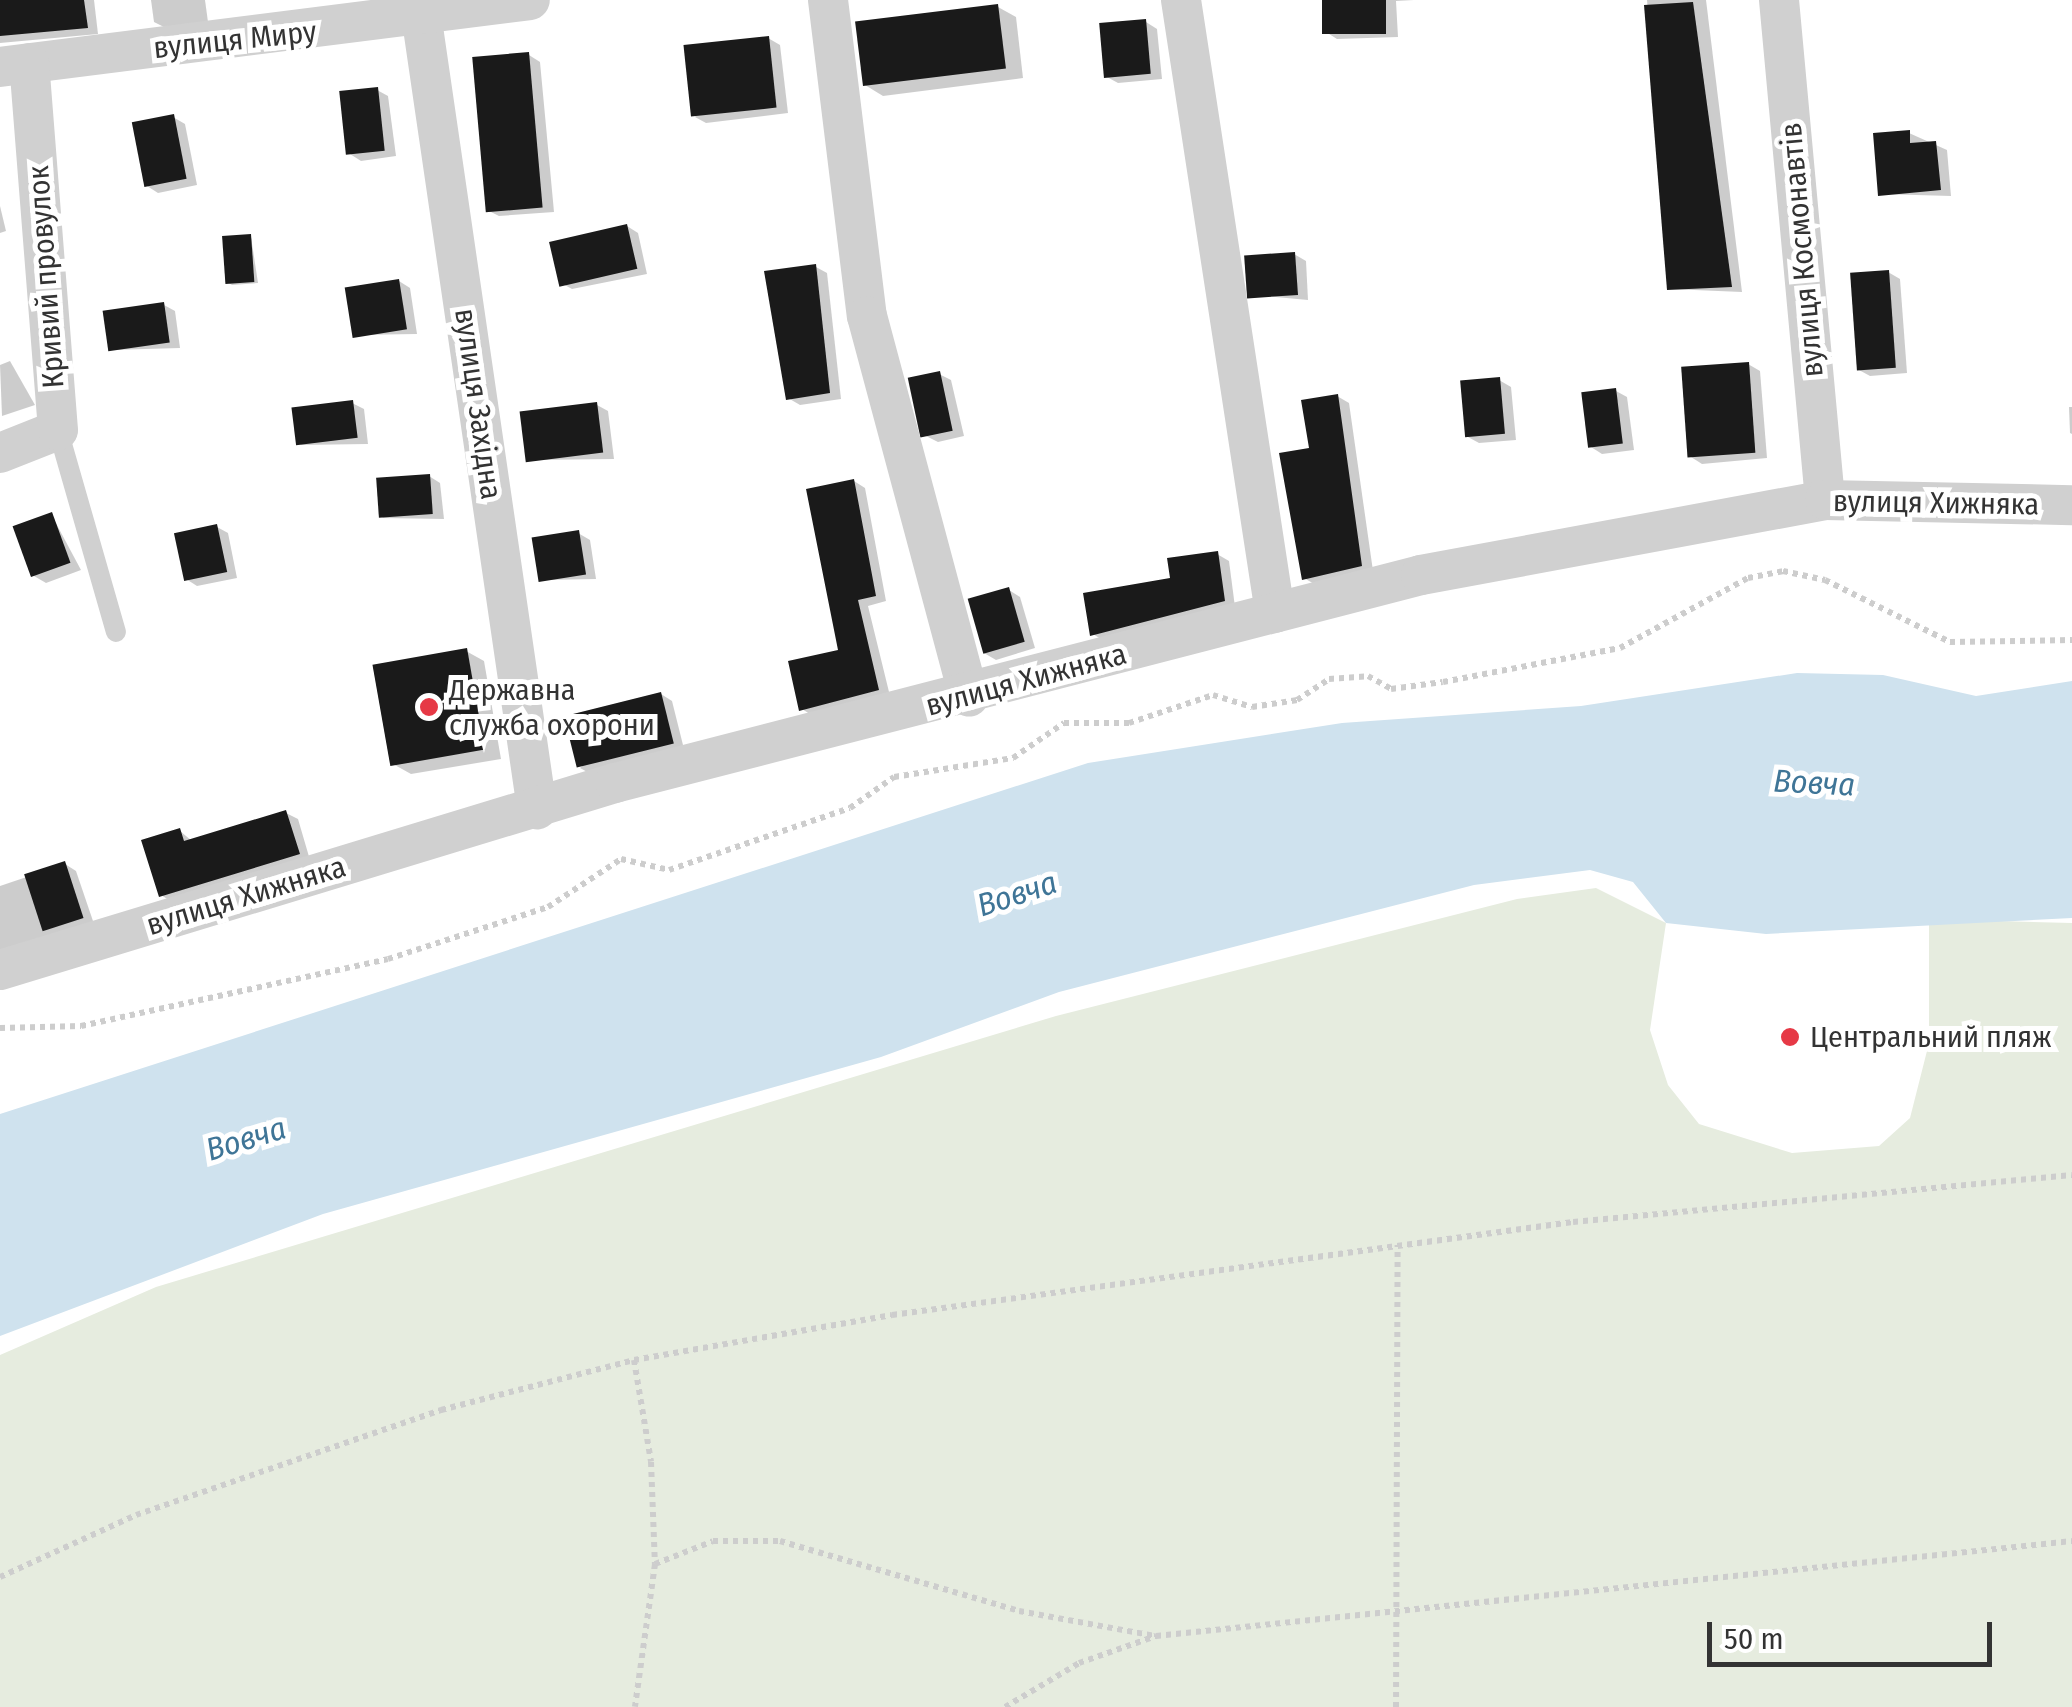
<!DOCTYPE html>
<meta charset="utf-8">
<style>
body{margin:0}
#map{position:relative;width:2072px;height:1707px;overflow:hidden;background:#fff;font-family:"Fira Sans Condensed",sans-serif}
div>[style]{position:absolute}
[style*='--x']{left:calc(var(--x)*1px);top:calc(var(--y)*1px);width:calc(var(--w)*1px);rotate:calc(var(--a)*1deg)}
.green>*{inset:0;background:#e6ecdf}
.water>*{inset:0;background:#cfe2ee}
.shadow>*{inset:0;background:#0003}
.building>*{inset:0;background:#1a1a1a;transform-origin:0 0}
.path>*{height:6px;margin-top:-3px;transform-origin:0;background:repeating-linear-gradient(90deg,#cdcdcd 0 5px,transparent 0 10px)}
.service>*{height:20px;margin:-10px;padding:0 10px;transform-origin:10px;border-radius:10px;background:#d0d0d0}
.minor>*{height:40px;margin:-20px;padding:0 20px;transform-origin:20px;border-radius:20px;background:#d0d0d0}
.dots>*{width:28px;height:28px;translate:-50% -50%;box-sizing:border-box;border:5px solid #fff;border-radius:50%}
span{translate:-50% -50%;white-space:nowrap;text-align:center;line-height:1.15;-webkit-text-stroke:10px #fff;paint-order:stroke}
.street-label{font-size:30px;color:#333}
.poi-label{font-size:30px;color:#333}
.left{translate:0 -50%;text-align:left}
.water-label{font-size:32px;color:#3f7597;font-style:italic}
.scale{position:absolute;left:1707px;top:1622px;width:285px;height:45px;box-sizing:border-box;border:5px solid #333;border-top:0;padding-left:12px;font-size:30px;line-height:35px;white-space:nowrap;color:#333;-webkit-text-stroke:8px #fff;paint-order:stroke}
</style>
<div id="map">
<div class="green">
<i style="clip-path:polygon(1596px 888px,1666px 923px,1650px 1030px,1668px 1085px,1699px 1124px,1792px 1153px,1879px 1146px,1910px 1118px,1929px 1043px,1929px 919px,2072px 923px,2072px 1707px,0 1707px,0 1355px,156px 1287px,1056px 1016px,1517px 899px)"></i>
</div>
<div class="water">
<i style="clip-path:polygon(1797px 673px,1883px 675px,1976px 696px,2072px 681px,2072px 918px,1766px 934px,1666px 923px,1633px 882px,1590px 870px,1474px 885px,1059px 992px,881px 1057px,323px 1214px,0 1336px,0 1114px,1088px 763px,1342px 723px,1581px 706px)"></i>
</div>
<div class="shadow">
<i style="clip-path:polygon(0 0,94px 0,98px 34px,0 43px)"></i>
<i style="clip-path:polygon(151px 0,205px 0,208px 22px,166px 28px,154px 22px)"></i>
<i style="clip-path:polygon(1324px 0,1414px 0,1396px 1px,1398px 37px,1337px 39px,1326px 32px)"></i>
<i style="clip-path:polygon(1647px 0,1706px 0,1742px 292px,1670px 289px)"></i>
<i style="clip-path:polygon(998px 7px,1016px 17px,1023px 78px,883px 96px,865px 85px)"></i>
<i style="clip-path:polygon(1146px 22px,1157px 29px,1162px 79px,1118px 83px,1107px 77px)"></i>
<i style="clip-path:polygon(768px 38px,780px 45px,788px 113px,706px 123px,695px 117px)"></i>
<i style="clip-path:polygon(529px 55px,540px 62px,554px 212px,499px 216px,487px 210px)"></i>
<i style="clip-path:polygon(377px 90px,388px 96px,396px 156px,361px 161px,350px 154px)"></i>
<i style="clip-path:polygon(173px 117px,185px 124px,197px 185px,158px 193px,147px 186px)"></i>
<i style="clip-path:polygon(1909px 133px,1947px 150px,1951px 196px,1880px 194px)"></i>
<i style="clip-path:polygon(0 206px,6px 231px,0 233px)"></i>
<i style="clip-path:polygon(627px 226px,638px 233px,647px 274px,572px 289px,561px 283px)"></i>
<i style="clip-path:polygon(251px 237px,258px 283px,232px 285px,227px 282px)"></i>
<i style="clip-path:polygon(1294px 254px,1306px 261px,1308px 300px,1253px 295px)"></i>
<i style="clip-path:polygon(816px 267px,827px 273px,841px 399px,800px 405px,788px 398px)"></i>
<i style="clip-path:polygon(1888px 272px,1900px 279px,1907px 373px,1870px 376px,1859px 370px)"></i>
<i style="clip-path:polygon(399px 281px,410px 288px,417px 334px,355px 335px)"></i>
<i style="clip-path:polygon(164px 305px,175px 311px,180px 348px,111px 350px)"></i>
<i style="clip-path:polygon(10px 361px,35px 405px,2px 416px,0 365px)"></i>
<i style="clip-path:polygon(1748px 364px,1760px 371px,1767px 458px,1702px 464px,1691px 457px)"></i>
<i style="clip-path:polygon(939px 374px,951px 380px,964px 436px,938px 442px,926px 436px)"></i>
<i style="clip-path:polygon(1499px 380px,1511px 387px,1516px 440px,1479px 443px,1468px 437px)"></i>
<i style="clip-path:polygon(1616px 391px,1627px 397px,1634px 450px,1602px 454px,1591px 447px)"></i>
<i style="clip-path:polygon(1337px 396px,1349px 403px,1373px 571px,1316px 585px,1304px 578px,1312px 450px)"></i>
<i style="clip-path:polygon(352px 403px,364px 409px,368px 444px,300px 445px)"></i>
<i style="clip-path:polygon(597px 405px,608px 411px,614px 459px,528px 460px)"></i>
<i style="clip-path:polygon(2069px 407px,2072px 407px,2072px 434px,2070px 433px)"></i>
<i style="clip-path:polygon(429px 476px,440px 483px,444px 519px,382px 518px)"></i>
<i style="clip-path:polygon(854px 481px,865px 488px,886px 601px,868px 606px,890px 696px,813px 716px,802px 709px,841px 652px)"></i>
<i style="clip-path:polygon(51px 514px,81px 570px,46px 583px,34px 576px)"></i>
<i style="clip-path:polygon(217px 527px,228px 533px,237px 578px,197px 586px,186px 579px)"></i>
<i style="clip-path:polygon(578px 533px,590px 540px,596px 579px,541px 580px)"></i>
<i style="clip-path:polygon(1217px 554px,1229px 561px,1235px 607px,1104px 641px,1093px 634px)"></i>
<i style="clip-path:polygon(1009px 590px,1020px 597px,1035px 648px,996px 660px,984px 653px)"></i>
<i style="clip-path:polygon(466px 651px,484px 661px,501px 759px,411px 774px,393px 764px)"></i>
<i style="clip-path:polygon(661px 694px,672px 701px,684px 749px,591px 774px,580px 768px)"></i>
<i style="clip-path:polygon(286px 813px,298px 819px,310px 860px,172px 902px,161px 895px,180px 831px,192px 841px)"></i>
<i style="clip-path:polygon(65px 864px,76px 871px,94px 924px,0 954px,0 886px)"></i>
</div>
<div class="building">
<i style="clip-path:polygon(0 0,84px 0,88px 28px,0 36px)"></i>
<i style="left:1322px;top:0;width:64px;height:34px"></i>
<i style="clip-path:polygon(1693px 2px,1732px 287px,1667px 290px,1644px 5px)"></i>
<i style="left:998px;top:4px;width:65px;height:144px;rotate:83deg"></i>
<i style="left:1146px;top:19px;width:55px;height:47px;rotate:85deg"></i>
<i style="left:769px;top:36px;width:72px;height:86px;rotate:84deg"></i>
<i style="left:529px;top:52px;width:156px;height:57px;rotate:85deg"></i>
<i style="left:378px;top:87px;width:64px;height:39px;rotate:84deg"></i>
<i style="left:174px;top:114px;width:66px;height:43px;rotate:79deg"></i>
<i style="clip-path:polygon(1910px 130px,1910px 143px,1936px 141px,1941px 190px,1878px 196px,1873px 133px)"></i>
<i style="left:627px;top:224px;width:46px;height:80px;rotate:77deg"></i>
<i style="left:251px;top:234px;width:48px;height:29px;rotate:86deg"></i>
<i style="left:1295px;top:252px;width:43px;height:51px;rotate:86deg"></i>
<i style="clip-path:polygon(816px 264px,830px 393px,786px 400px,764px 271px)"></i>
<i style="left:1889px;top:270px;width:98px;height:39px;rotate:86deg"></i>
<i style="left:399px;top:279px;width:51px;height:55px;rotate:81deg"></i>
<i style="left:164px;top:302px;width:41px;height:62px;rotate:82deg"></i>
<i style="left:1749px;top:362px;width:91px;height:68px;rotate:86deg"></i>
<i style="left:940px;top:371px;width:61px;height:33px;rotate:78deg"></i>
<i style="left:1500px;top:377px;width:57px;height:40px;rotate:85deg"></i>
<i style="left:1616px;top:388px;width:56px;height:35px;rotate:83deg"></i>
<i style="clip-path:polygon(1338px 394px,1362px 566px,1302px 580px,1279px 453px,1309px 448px,1301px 400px)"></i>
<i style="left:353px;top:400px;width:38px;height:62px;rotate:83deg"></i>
<i style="left:597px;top:402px;width:51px;height:78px;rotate:83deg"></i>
<i style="left:430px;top:474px;width:40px;height:54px;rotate:86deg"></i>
<i style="clip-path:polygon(854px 479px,876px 596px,858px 600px,879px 690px,799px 711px,788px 661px,838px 650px,806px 489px)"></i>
<i style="left:52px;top:512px;width:54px;height:42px;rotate:70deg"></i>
<i style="left:217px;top:524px;width:49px;height:44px;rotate:78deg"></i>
<i style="left:579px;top:530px;width:45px;height:48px;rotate:81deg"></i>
<i style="clip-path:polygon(1218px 551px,1225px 601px,1090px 636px,1083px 593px,1170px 578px,1167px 558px)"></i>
<i style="left:1009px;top:587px;width:57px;height:43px;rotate:74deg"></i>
<i style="left:467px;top:648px;width:103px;height:96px;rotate:80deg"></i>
<i style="left:661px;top:692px;width:53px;height:100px;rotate:76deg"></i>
<i style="clip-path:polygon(286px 810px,300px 854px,159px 897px,141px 840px,180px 828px,184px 841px)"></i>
<i style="left:65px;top:861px;width:60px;height:43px;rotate:72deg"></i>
</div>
<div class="path">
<i style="--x:0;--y:1028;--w:81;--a:-1.4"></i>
<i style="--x:81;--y:1026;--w:314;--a:-12.3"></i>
<i style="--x:388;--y:959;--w:168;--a:-18"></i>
<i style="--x:548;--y:907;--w:87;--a:-33.3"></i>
<i style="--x:621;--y:859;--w:49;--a:12.9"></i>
<i style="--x:669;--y:870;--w:191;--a:-18.9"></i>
<i style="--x:850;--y:808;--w:54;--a:-35.2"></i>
<i style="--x:894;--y:777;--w:121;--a:-9.1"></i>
<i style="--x:1013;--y:758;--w:62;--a:-34.5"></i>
<i style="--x:1064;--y:723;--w:65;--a:0"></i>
<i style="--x:1129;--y:723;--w:89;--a:-18.4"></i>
<i style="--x:1213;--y:695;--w:41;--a:17.1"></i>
<i style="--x:1252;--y:707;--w:46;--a:-8.8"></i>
<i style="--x:1297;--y:700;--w:38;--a:-33"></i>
<i style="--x:1329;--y:679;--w:39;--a:-4"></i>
<i style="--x:1368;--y:676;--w:26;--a:29"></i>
<i style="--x:1391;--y:689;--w:52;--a:-7.7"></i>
<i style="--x:1443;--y:682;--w:180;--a:-10.9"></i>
<i style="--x:1620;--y:648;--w:146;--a:-28.7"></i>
<i style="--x:1748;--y:578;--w:36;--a:-11"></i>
<i style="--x:1783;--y:571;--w:43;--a:12.1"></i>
<i style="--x:1825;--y:580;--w:140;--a:26.4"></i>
<i style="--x:1950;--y:642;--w:122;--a:-0.9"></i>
<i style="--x:634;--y:1360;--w:103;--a:80.5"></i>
<i style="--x:651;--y:1462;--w:102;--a:87.8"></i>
<i style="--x:655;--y:1564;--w:144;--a:98"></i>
<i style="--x:655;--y:1564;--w:62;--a:-21.6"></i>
<i style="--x:713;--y:1541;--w:67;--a:0"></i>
<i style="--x:780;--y:1541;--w:249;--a:16.3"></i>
<i style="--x:1019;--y:1611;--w:138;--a:10.4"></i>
<i style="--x:0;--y:1577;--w:149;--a:-24.5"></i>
<i style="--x:136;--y:1515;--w:323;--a:-19"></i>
<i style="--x:441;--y:1410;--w:199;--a:-14.5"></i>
<i style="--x:634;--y:1360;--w:262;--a:-9.9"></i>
<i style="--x:892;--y:1315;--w:687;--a:-7.78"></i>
<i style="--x:1573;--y:1222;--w:501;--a:-5.38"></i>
<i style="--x:1005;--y:1707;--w:86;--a:-30.7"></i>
<i style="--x:1079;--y:1663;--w:82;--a:-19.3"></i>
<i style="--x:1156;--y:1636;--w:921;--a:-5.92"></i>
<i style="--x:1396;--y:1707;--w:462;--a:-89.8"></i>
</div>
<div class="service">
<i style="--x:58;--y:430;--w:210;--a:74"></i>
</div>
<div class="minor">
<i style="--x:419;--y:0;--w:818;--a:81.7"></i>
<i style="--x:828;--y:0;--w:318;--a:83"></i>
<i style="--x:867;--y:316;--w:394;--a:75"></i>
<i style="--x:1181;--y:0;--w:620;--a:81.28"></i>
<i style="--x:1779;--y:0;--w:502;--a:84.74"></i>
<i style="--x:0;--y:67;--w:534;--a:-7.2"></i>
<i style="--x:0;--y:453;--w:62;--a:-21.6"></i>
<i style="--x:58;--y:430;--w:368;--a:-94.5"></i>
<i style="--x:0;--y:970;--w:643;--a:-16.91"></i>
<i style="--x:615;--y:783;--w:832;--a:-14.47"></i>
<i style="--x:1421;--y:575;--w:411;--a:-10.5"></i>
<i style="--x:1825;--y:500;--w:247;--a:1.2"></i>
</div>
<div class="dots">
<i style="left:429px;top:707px;background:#e63946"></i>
<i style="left:1790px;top:1037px;background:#e63946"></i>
</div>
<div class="street-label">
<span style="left:235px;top:40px;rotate:-6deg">вулиця Миру</span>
<span style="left:1802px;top:250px;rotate:-95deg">вулиця Космонавтів</span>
<span style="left:46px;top:277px;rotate:-94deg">Кривий провулок</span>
<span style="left:478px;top:404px;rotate:82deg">вулиця Західна</span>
<span style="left:1936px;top:503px;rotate:1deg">вулиця Хижняка</span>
<span style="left:1026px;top:680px;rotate:-15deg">вулиця Хижняка</span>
<span style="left:246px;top:896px;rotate:-17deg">вулиця Хижняка</span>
</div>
<div class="poi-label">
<span class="left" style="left:449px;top:707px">Державна<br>служба охорони</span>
<span class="left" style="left:1810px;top:1037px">Центральний пляж</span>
</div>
<div class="water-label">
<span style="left:1814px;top:783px;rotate:3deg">Вовча</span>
<span style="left:1017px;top:894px;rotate:-18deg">Вовча</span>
<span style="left:246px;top:1139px;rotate:-17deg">Вовча</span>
</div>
<div class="scale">50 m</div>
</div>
